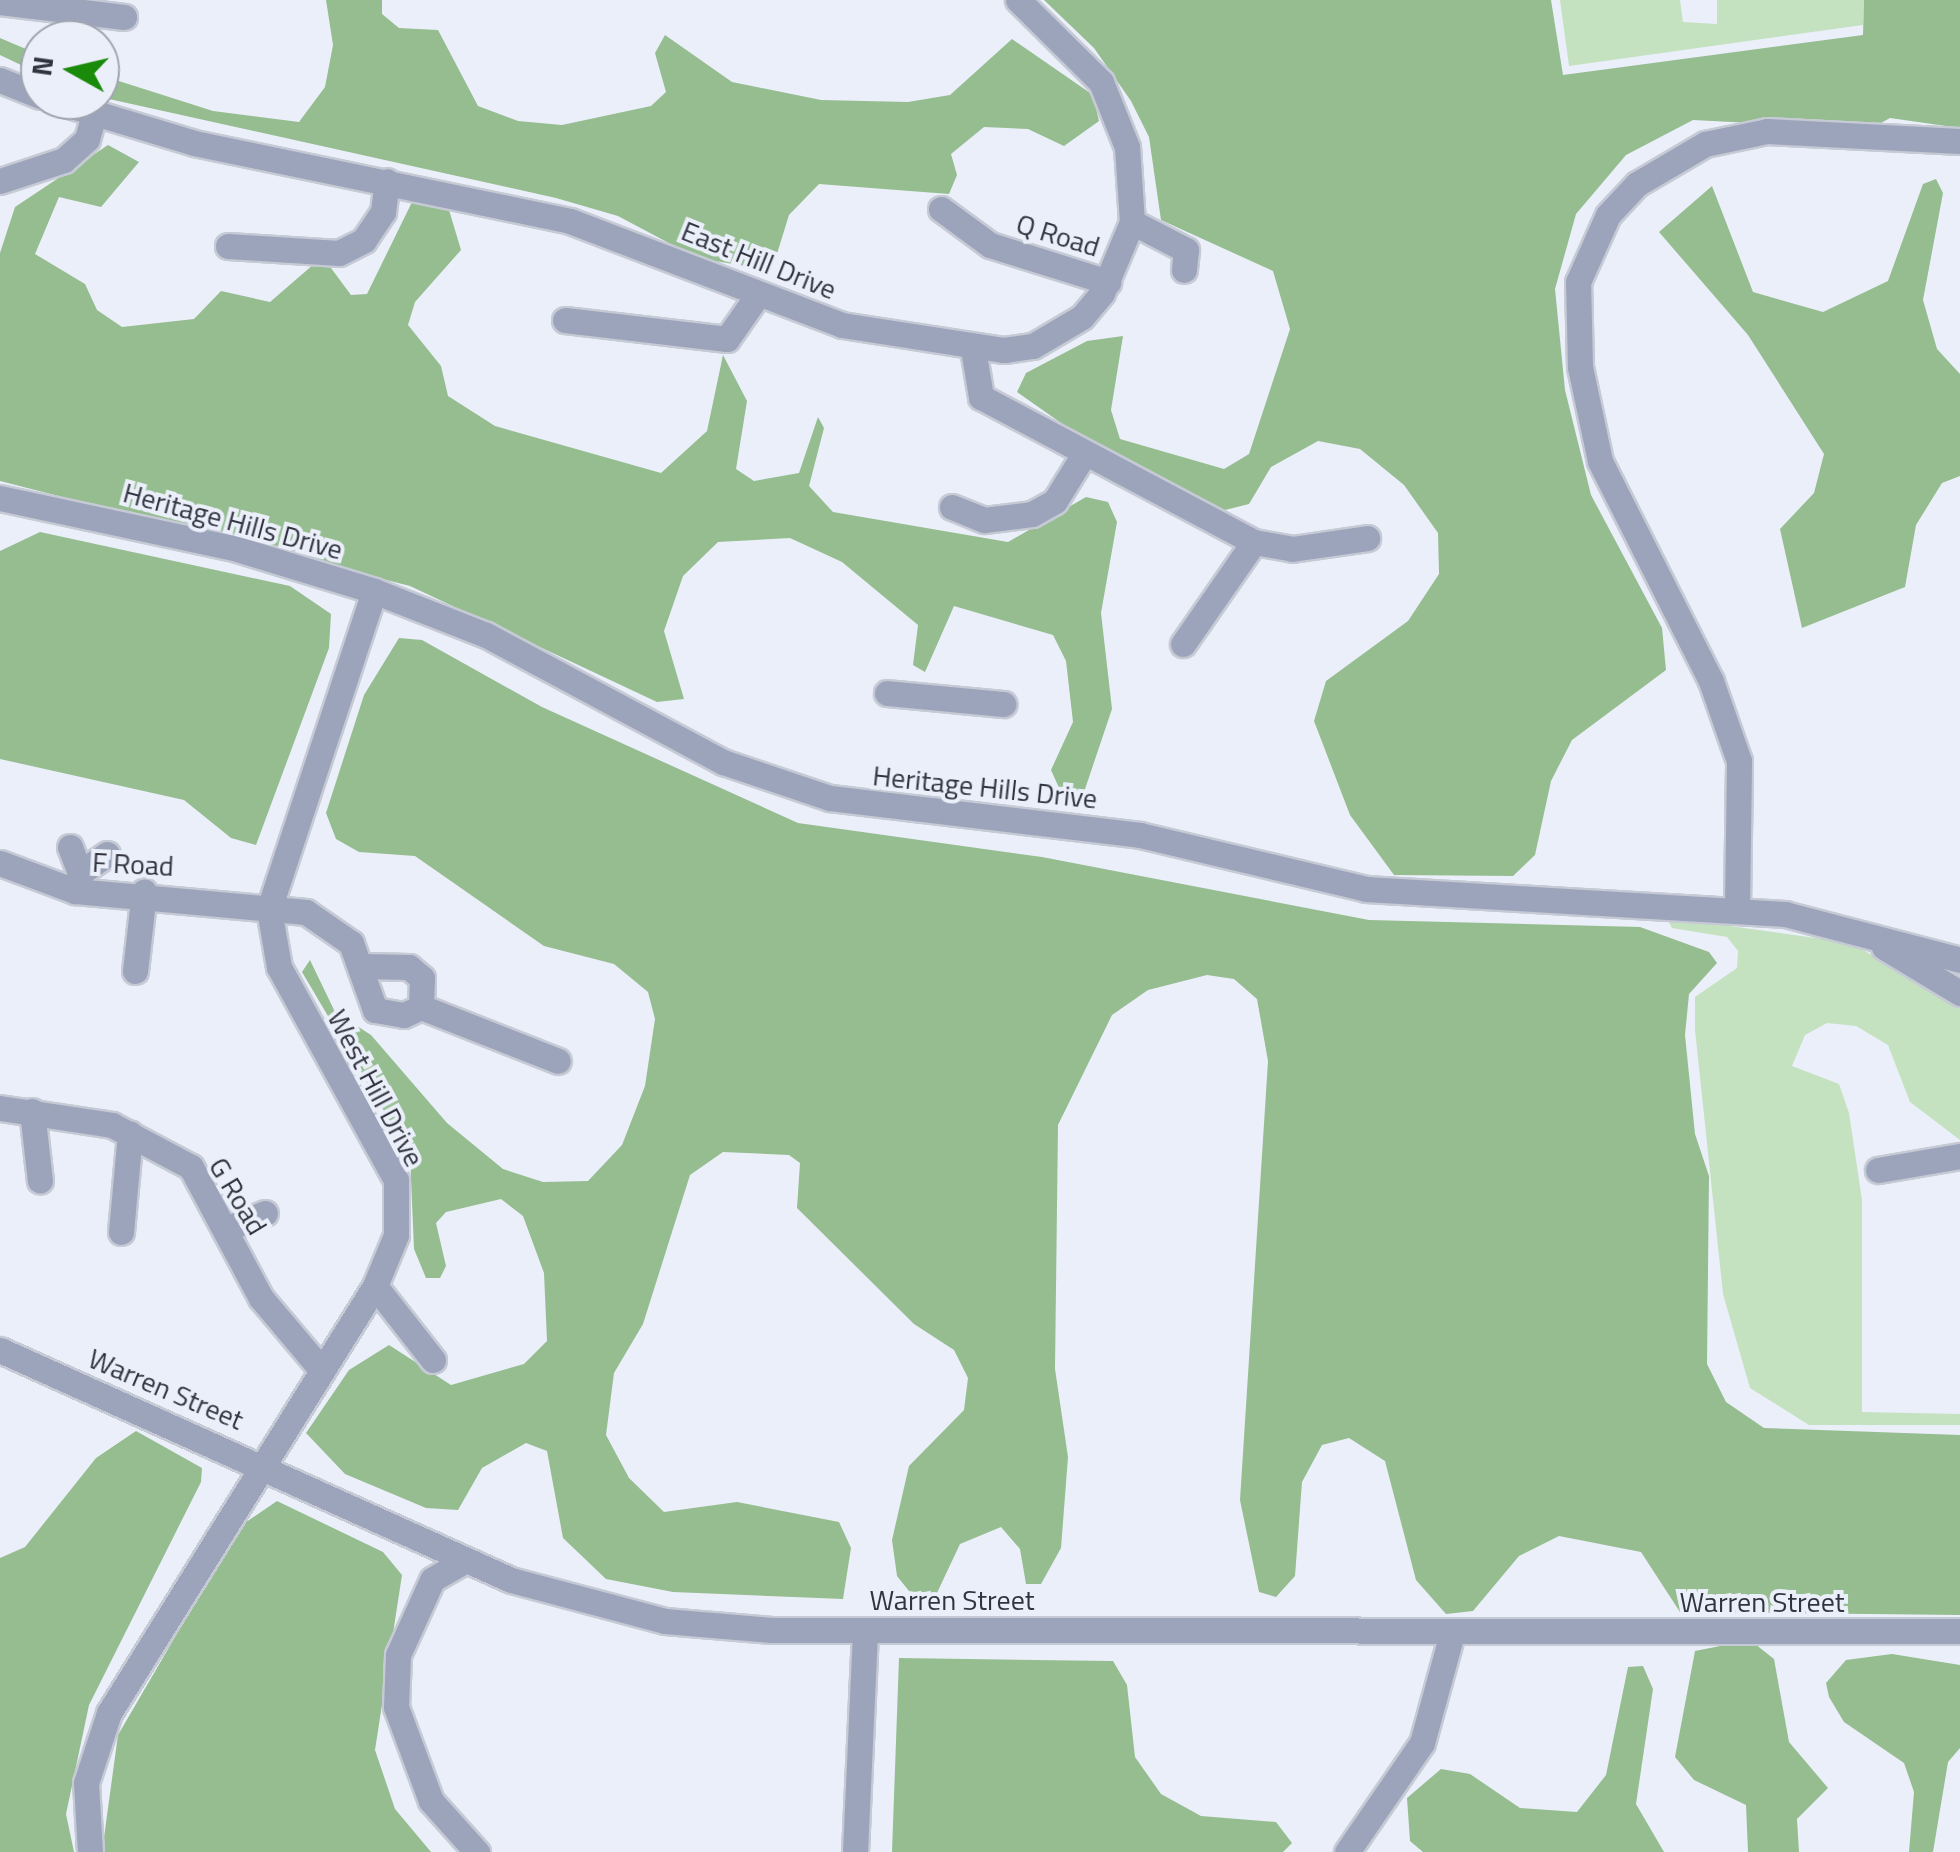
<!DOCTYPE html>
<style>
body{margin:0}
#map{position:relative;width:1960px;height:1852px;overflow:hidden;background:#ebeffa;font-family:"Titillium Web",sans-serif}
div>[style]{position:absolute}
[style*='--x']{left:calc(var(--x)*1px);top:calc(var(--y)*1px);width:calc(var(--w)*1px);rotate:calc(var(--a)*1deg)}
.green>*{inset:0;background:#c4e2c0}
.forest>*{inset:0;background:#95bd90}
.roads{filter:drop-shadow(2px 0 #c6cad5) drop-shadow(-2px 0 #c6cad5) drop-shadow(0 2px #c6cad5) drop-shadow(0 -2px #c6cad5)}
.minor>*{height:25px;margin:-12.5px;padding:0 12.5px;transform-origin:12.5px;border-radius:12.5px;background:#9ca4bb}
.tertiary>*{height:25px;margin:-12.5px;padding:0 12.5px;transform-origin:12.5px;border-radius:12.5px;background:#9ca4bb}
span{translate:-50% -50%;white-space:nowrap;text-align:center;line-height:1.15;-webkit-text-stroke:8px #ebeffa;paint-order:stroke}
.street-label{font-size:28px;color:#31343f}
.north{position:absolute;left:20px;top:20px;width:100px;height:100px;box-sizing:border-box;background:#ebeffa;border:2px solid #a1a4af;border-radius:50%;rotate:278deg;font-size:28px;font-weight:700;line-height:40px;text-align:center;color:#31343f}
.north::after{content:'';display:block;margin:auto;width:35px;height:45px;background:#198a0a;clip-path:polygon(50% 0,100% 100%,50% 72%,0 100%)}
</style>
<div id="map">
<div class="green">
<i style="clip-path:polygon(1560px 0,1680px 0,1683px 22px,1717px 24px,1717px 0,1864px 0,1863px 25px,1569px 66px)"></i>
<i style="clip-path:polygon(1666px 917px,1851px 943px,1960px 1006px,1960px 1140px,1910px 1102px,1888px 1045px,1856px 1026px,1827px 1023px,1805px 1035px,1792px 1066px,1839px 1084px,1849px 1113px,1862px 1200px,1862px 1412px,1960px 1414px,1960px 1425px,1809px 1425px,1750px 1388px,1723px 1294px,1695px 1030px,1695px 997px,1737px 968px,1738px 951px,1727px 937px,1672px 928px)"></i>
</div>
<div class="forest">
<i style="clip-path:polygon(326px 0,382px 0,382px 14px,399px 28px,438px 30px,478px 106px,518px 121px,562px 125px,651px 106px,666px 92px,655px 53px,665px 35px,732px 82px,821px 100px,908px 102px,950px 95px,1012px 39px,1093px 95px,1099px 121px,1064px 146px,1028px 129px,984px 127px,951px 154px,957px 175px,949px 194px,819px 184px,789px 215px,776px 257px,757px 268px,697px 258px,618px 216px,556px 198px,100px 97px,100px 75px,213px 111px,299px 122px,325px 87px,333px 45px)"></i>
<i style="clip-path:polygon(1044px 0,1551px 0,1563px 75px,1863px 35px,1864px 0,1960px 0,1960px 128px,1890px 118px,1870px 129px,1693px 120px,1626px 155px,1576px 214px,1555px 289px,1565px 390px,1591px 495px,1662px 628px,1666px 670px,1572px 740px,1551px 781px,1535px 855px,1513px 876px,1394px 875px,1350px 815px,1314px 721px,1326px 681px,1408px 621px,1439px 574px,1438px 533px,1404px 485px,1360px 449px,1318px 441px,1271px 467px,1249px 504px,1225px 510px,1101px 451px,1017px 392px,1026px 373px,1087px 341px,1123px 336px,1111px 410px,1120px 439px,1224px 469px,1249px 454px,1290px 329px,1273px 271px,1161px 220px,1149px 137px,1131px 101px,1094px 48px)"></i>
<i style="clip-path:polygon(0 38px,40px 55px,40px 74px,0 55px)"></i>
<i style="clip-path:polygon(108px 145px,139px 162px,101px 207px,59px 197px,35px 254px,85px 284px,97px 310px,122px 327px,194px 319px,221px 291px,270px 302px,314px 264px,328px 264px,351px 295px,367px 294px,414px 198px,449px 210px,461px 250px,415px 302px,408px 325px,441px 366px,448px 396px,495px 426px,661px 473px,707px 431px,723px 355px,747px 401px,736px 469px,754px 481px,799px 473px,818px 417px,824px 428px,809px 486px,833px 512px,1008px 542px,1086px 497px,1108px 502px,1117px 522px,1101px 613px,1112px 709px,1083px 795px,1060px 790px,1051px 770px,1073px 722px,1066px 661px,1053px 635px,954px 606px,925px 672px,913px 665px,918px 625px,842px 562px,790px 538px,718px 542px,683px 576px,664px 631px,684px 699px,657px 702px,410px 586px,0 481px,0 253px,15px 207px)"></i>
<i style="clip-path:polygon(1936px 179px,1943px 193px,1923px 300px,1937px 349px,1960px 374px,1960px 476px,1942px 483px,1916px 525px,1905px 587px,1802px 628px,1780px 529px,1814px 493px,1824px 454px,1748px 335px,1659px 232px,1712px 186px,1753px 292px,1823px 312px,1888px 281px,1923px 184px)"></i>
<i style="clip-path:polygon(40px 532px,290px 586px,331px 614px,329px 648px,256px 845px,231px 838px,184px 800px,0 759px,0 551px)"></i>
<i style="clip-path:polygon(399px 638px,422px 640px,542px 707px,798px 823px,1042px 857px,1369px 920px,1640px 927px,1709px 952px,1717px 963px,1689px 994px,1685px 1035px,1695px 1134px,1709px 1176px,1707px 1364px,1726px 1402px,1764px 1428px,1960px 1435px,1960px 1615px,1680px 1612px,1641px 1552px,1559px 1536px,1519px 1556px,1473px 1611px,1446px 1614px,1416px 1580px,1385px 1461px,1349px 1438px,1322px 1445px,1302px 1482px,1295px 1576px,1276px 1597px,1259px 1592px,1240px 1500px,1268px 1061px,1257px 999px,1234px 979px,1207px 975px,1148px 990px,1112px 1015px,1058px 1125px,1055px 1369px,1068px 1457px,1061px 1548px,1041px 1584px,1026px 1584px,1020px 1549px,1001px 1527px,960px 1544px,936px 1595px,909px 1591px,897px 1576px,892px 1540px,909px 1466px,964px 1410px,968px 1378px,954px 1350px,914px 1324px,797px 1208px,800px 1163px,789px 1155px,723px 1152px,690px 1175px,643px 1324px,614px 1373px,606px 1435px,629px 1478px,664px 1512px,737px 1502px,839px 1522px,851px 1548px,843px 1599px,673px 1592px,606px 1579px,563px 1538px,547px 1451px,526px 1443px,482px 1468px,458px 1510px,426px 1508px,345px 1474px,306px 1433px,349px 1370px,389px 1345px,451px 1385px,524px 1364px,547px 1341px,544px 1273px,523px 1216px,501px 1199px,446px 1212px,436px 1223px,446px 1266px,440px 1278px,426px 1278px,414px 1249px,410px 1155px,302px 972px,310px 960px,335px 1012px,371px 1035px,447px 1123px,503px 1169px,543px 1182px,588px 1181px,622px 1145px,645px 1086px,655px 1019px,648px 992px,614px 964px,544px 946px,415px 856px,359px 852px,336px 839px,326px 813px,364px 695px)"></i>
<i style="clip-path:polygon(136px 1431px,202px 1468px,201px 1482px,89px 1705px,66px 1814px,74px 1852px,0 1852px,0 1558px,25px 1547px,96px 1458px)"></i>
<i style="clip-path:polygon(277px 1501px,383px 1552px,402px 1575px,375px 1750px,395px 1809px,431px 1852px,102px 1852px,118px 1735px,239px 1527px)"></i>
<i style="clip-path:polygon(1750px 1640px,1774px 1659px,1789px 1742px,1828px 1788px,1797px 1819px,1799px 1852px,1748px 1852px,1746px 1805px,1694px 1780px,1675px 1757px,1695px 1651px)"></i>
<i style="clip-path:polygon(1892px 1654px,1960px 1665px,1960px 1748px,1948px 1762px,1933px 1852px,1909px 1852px,1914px 1792px,1904px 1763px,1844px 1722px,1829px 1697px,1826px 1683px,1846px 1660px)"></i>
<i style="clip-path:polygon(899px 1658px,1113px 1661px,1127px 1685px,1135px 1757px,1161px 1794px,1201px 1816px,1276px 1822px,1292px 1843px,1283px 1852px,892px 1852px)"></i>
<i style="clip-path:polygon(1643px 1666px,1653px 1689px,1636px 1804px,1664px 1852px,1423px 1852px,1410px 1841px,1407px 1798px,1441px 1769px,1470px 1774px,1520px 1808px,1577px 1812px,1606px 1775px,1628px 1667px)"></i>
</div>
<div class="roads">
<div class="minor">
<i style="--x:0;--y:2;--w:125;--a:6.9"></i>
<i style="--x:0;--y:80;--w:43;--a:21.8"></i>
<i style="--x:52;--y:100;--w:148;--a:16.8"></i>
<i style="--x:194;--y:143;--w:384;--a:11.7"></i>
<i style="--x:570;--y:221;--w:291;--a:20.9"></i>
<i style="--x:842;--y:325;--w:164;--a:8.8"></i>
<i style="--x:1004;--y:350;--w:29;--a:-8"></i>
<i style="--x:1033;--y:346;--w:57;--a:-30.6"></i>
<i style="--x:1082;--y:317;--w:31;--a:-50"></i>
<i style="--x:1102;--y:293;--w:77;--a:-67.1"></i>
<i style="--x:1132;--y:222;--w:75;--a:-93.8"></i>
<i style="--x:1127;--y:147;--w:70;--a:-111.8"></i>
<i style="--x:1101;--y:82;--w:117;--a:-135.3"></i>
<i style="--x:0;--y:181;--w:67;--a:-18.2"></i>
<i style="--x:64;--y:160;--w:31;--a:-42"></i>
<i style="--x:87;--y:139;--w:25;--a:-74"></i>
<i style="--x:941;--y:209;--w:61;--a:36.3"></i>
<i style="--x:990;--y:245;--w:124;--a:17.4"></i>
<i style="--x:1132;--y:222;--w:61;--a:27.4"></i>
<i style="--x:1186;--y:250;--w:20;--a:96"></i>
<i style="--x:228;--y:246;--w:111;--a:3.6"></i>
<i style="--x:339;--y:253;--w:28;--a:-27"></i>
<i style="--x:364;--y:240;--w:34;--a:-56"></i>
<i style="--x:383;--y:212;--w:31;--a:-83"></i>
<i style="--x:565;--y:320;--w:163;--a:6.7"></i>
<i style="--x:727;--y:339;--w:52;--a:-55.1"></i>
<i style="--x:973;--y:349;--w:49;--a:80.5"></i>
<i style="--x:981;--y:397;--w:309;--a:28"></i>
<i style="--x:1254;--y:542;--w:39;--a:10"></i>
<i style="--x:1292;--y:549;--w:76;--a:-8.3"></i>
<i style="--x:0;--y:498;--w:242;--a:12.1"></i>
<i style="--x:237;--y:549;--w:143;--a:17"></i>
<i style="--x:374;--y:591;--w:120;--a:21.4"></i>
<i style="--x:486;--y:635;--w:269;--a:28.2"></i>
<i style="--x:723;--y:762;--w:113;--a:18.6"></i>
<i style="--x:830;--y:798;--w:312;--a:6.8"></i>
<i style="--x:1140;--y:835;--w:232;--a:13.4"></i>
<i style="--x:1366;--y:889;--w:420;--a:3.4"></i>
<i style="--x:1785;--y:914;--w:181;--a:14.7"></i>
<i style="--x:952;--y:507;--w:35;--a:22"></i>
<i style="--x:984;--y:520;--w:48;--a:-7.1"></i>
<i style="--x:1032;--y:514;--w:26;--a:-29"></i>
<i style="--x:1055;--y:501;--w:55;--a:-58.3"></i>
<i style="--x:1183;--y:644;--w:124;--a:-55.2"></i>
<i style="--x:887;--y:693;--w:117;--a:5.4"></i>
<i style="--x:70;--y:847;--w:28;--a:69"></i>
<i style="--x:80;--y:873;--w:19;--a:106"></i>
<i style="--x:0;--y:863;--w:80;--a:20.5"></i>
<i style="--x:75;--y:891;--w:232;--a:5.2"></i>
<i style="--x:306;--y:912;--w:55;--a:34.6"></i>
<i style="--x:351;--y:943;--w:71;--a:70.3"></i>
<i style="--x:375;--y:1010;--w:29;--a:10"></i>
<i style="--x:404;--y:1015;--w:19;--a:-25"></i>
<i style="--x:421;--y:1007;--w:29;--a:-88"></i>
<i style="--x:422;--y:978;--w:17;--a:-140"></i>
<i style="--x:409;--y:967;--w:46;--a:-178.8"></i>
<i style="--x:80;--y:873;--w:33;--a:-35"></i>
<i style="--x:1737;--y:908;--w:147;--a:-89.2"></i>
<i style="--x:1739;--y:761;--w:85;--a:-109.3"></i>
<i style="--x:1711;--y:681;--w:246;--a:-116.8"></i>
<i style="--x:1600;--y:461;--w:96;--a:-102"></i>
<i style="--x:1580;--y:367;--w:85;--a:-91.3"></i>
<i style="--x:1578;--y:282;--w:73;--a:-65.9"></i>
<i style="--x:1608;--y:215;--w:42;--a:-46.9"></i>
<i style="--x:1637;--y:184;--w:79;--a:-30.5"></i>
<i style="--x:1705;--y:144;--w:63;--a:-11.8"></i>
<i style="--x:1767;--y:131;--w:193;--a:3"></i>
<i style="--x:1884;--y:947;--w:89;--a:31.2"></i>
<i style="--x:135;--y:971;--w:80;--a:-83.5"></i>
<i style="--x:421;--y:1007;--w:147;--a:21.5"></i>
<i style="--x:0;--y:1108;--w:113;--a:8.6"></i>
<i style="--x:112;--y:1125;--w:89;--a:28"></i>
<i style="--x:191;--y:1167;--w:149;--a:61.9"></i>
<i style="--x:261;--y:1298;--w:92;--a:49.9"></i>
<i style="--x:32;--y:1111;--w:70;--a:83.5"></i>
<i style="--x:1878;--y:1170;--w:83;--a:-9.7"></i>
<i style="--x:226;--y:1229;--w:42;--a:-22.3"></i>
<i style="--x:121;--y:1232;--w:99;--a:-84.8"></i>
<i style="--x:375;--y:1286;--w:94;--a:51.9"></i>
<i style="--x:466;--y:1560;--w:39;--a:150"></i>
<i style="--x:432;--y:1580;--w:82;--a:114.4"></i>
<i style="--x:398;--y:1655;--w:52;--a:92.2"></i>
<i style="--x:396;--y:1707;--w:100;--a:69.6"></i>
<i style="--x:431;--y:1801;--w:69;--a:48"></i>
<i style="--x:855;--y:1852;--w:222;--a:-87.4"></i>
<i style="--x:1347;--y:1852;--w:132;--a:-55.5"></i>
<i style="--x:1422;--y:1743;--w:114;--a:-74.7"></i>
</div>
<div class="tertiary">
<i style="--x:0;--y:1350;--w:560;--a:24.23"></i>
<i style="--x:511;--y:1580;--w:159;--a:14.9"></i>
<i style="--x:665;--y:1621;--w:107;--a:4.8"></i>
<i style="--x:772;--y:1630;--w:1188;--a:0.05"></i>
<i style="--x:90;--y:1852;--w:69;--a:-93.3"></i>
<i style="--x:86;--y:1783;--w:74;--a:-71.8"></i>
<i style="--x:109;--y:1713;--w:503;--a:-58.08"></i>
<i style="--x:375;--y:1286;--w:55;--a:-67.6"></i>
<i style="--x:396;--y:1235;--w:55;--a:-90"></i>
<i style="--x:396;--y:1180;--w:243;--a:-118.8"></i>
<i style="--x:279;--y:967;--w:59;--a:-99.8"></i>
<i style="--x:269;--y:909;--w:335;--a:-71.7"></i>
</div>
</div>
<div class="street-label">
<span style="left:1058px;top:235px;rotate:17deg">Q Road</span>
<span style="left:759px;top:260px;rotate:22deg">East Hill Drive</span>
<span style="left:233px;top:521px;rotate:15deg">Heritage Hills Drive</span>
<span style="left:985px;top:787px;rotate:6deg">Heritage Hills Drive</span>
<span style="left:133px;top:864px;rotate:3deg">F Road</span>
<span style="left:376px;top:1088px;rotate:62deg">West Hill Drive</span>
<span style="left:238px;top:1196px;rotate:59deg">G Road</span>
<span style="left:166px;top:1389px;rotate:23deg">Warren Street</span>
<span style="left:952px;top:1600px">Warren Street</span>
<span style="left:1762px;top:1602px">Warren Street</span>
</div>
<div class="north">N</div>
</div>
